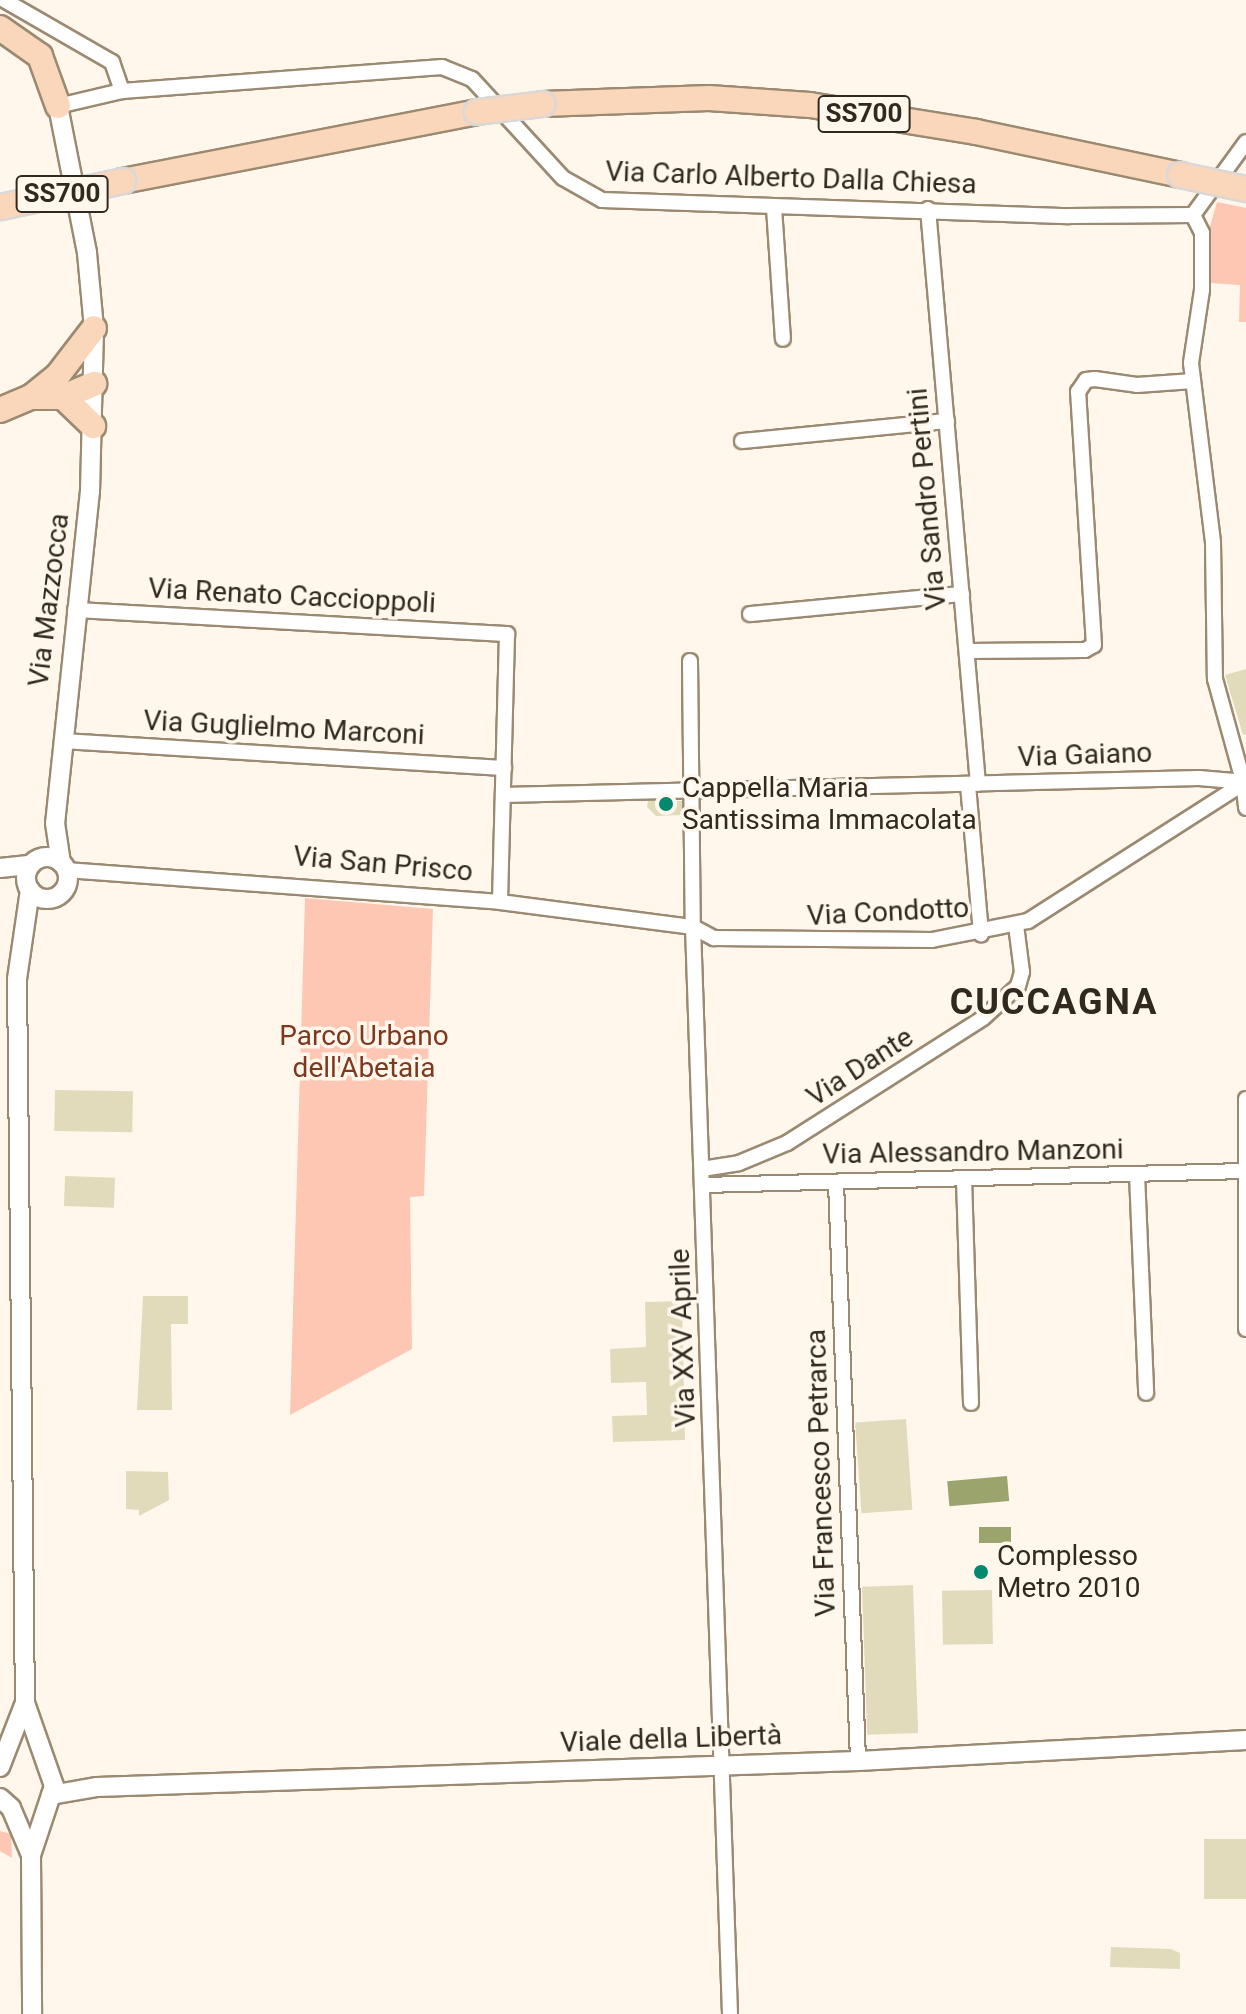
<!DOCTYPE html>
<meta charset="utf-8">
<style>
body{margin:0}
#map{position:relative;width:1246px;height:2014px;overflow:hidden;background:#fff7ec;font-family:Roboto,sans-serif}
div>[style]{position:absolute}
[style*='--x']{left:calc(var(--x)*1px);top:calc(var(--y)*1px);width:calc(var(--w)*1px);rotate:calc(var(--a)*1deg)}
.green>*{inset:0;background:#fdc7b3}
.water>*{inset:0;background:#9ba46d;transform-origin:0 0}
.building>*{inset:0;background:#e1dbbc;transform-origin:0 0}
.roads{filter:drop-shadow(2px 0 #9b8a71) drop-shadow(-2px 0 #9b8a71) drop-shadow(0 2px #9b8a71) drop-shadow(0 -2px #9b8a71)}
.minor>*{height:14px;margin:-7px;padding:0 7px;transform-origin:7px;border-radius:7px;background:#fff}
.tertiary>*{height:18px;margin:-9px;padding:0 9px;transform-origin:9px;border-radius:9px;background:#fff}
.tertiary>.ring{margin:-9px;padding:0;box-sizing:content-box;background:none;border:18px solid #fff;border-radius:50%}
.trunk>*{height:24px;margin:-12px;padding:0 12px;transform-origin:12px;border-radius:12px;background:#fad6ba}
.bridges{filter:drop-shadow(2px 0 #dad8d7) drop-shadow(-2px 0 #dad8d7) drop-shadow(0 2px #dad8d7) drop-shadow(0 -2px #dad8d7)}
.trunk-bridge>*{height:24px;margin:-12px;padding:0 12px;transform-origin:12px;border-radius:12px;background:#fad6ba}
.dots>*{width:22px;height:22px;translate:-50% -50%;box-sizing:border-box;border:4px solid #fff7ec;border-radius:50%}
span{translate:-50% -50%;white-space:nowrap;text-align:center;line-height:1.15;-webkit-text-stroke:7px #fff7ec;paint-order:stroke}
.shield-label span{padding:2px 6px;background:#fff7ec;border:2px solid;border-radius:6px;-webkit-text-stroke-width:0}
.shield-label{font-size:26px;color:#30291f;font-weight:700}
.street-label{font-size:28px;color:#30291f}
.poi-label{font-size:28px;color:#30291f}
.left{translate:0 -50%;text-align:left}
.park-label{font-size:28px;color:#7f381d}
.district-label{font-size:36px;color:#30291f;font-weight:700;letter-spacing:2px}
</style>
<div id="map">
<div class="green">
<i style="clip-path:polygon(1217px 202px,1246px 208px,1246px 322px,1239px 322px,1240px 285px,1209px 283px,1209px 230px)"></i>
<i style="clip-path:polygon(305px 898px,433px 909px,424px 1196px,410px 1197px,412px 1349px,290px 1415px)"></i>
<i style="clip-path:polygon(0 1831px,11px 1834px,12px 1858px,0 1851px)"></i>
</div>
<div class="water">
<i style="left:1007px;top:1476px;width:25px;height:60px;rotate:85deg"></i>
<i style="left:1011px;top:1527px;width:16px;height:32px;rotate:90deg"></i>
</div>
<div class="building">
<i style="clip-path:polygon(1246px 669px,1246px 734px,1243px 735px,1225px 675px)"></i>
<i style="clip-path:polygon(682px 801px,682px 815px,656px 816px,647px 807px,648px 801px)"></i>
<i style="left:55px;top:1090px;width:78px;height:41px;rotate:1deg"></i>
<i style="left:65px;top:1176px;width:50px;height:30px;rotate:2deg"></i>
<i style="clip-path:polygon(143px 1296px,188px 1296px,188px 1324px,171px 1324px,172px 1410px,137px 1410px)"></i>
<i style="clip-path:polygon(682px 1301px,685px 1440px,613px 1442px,612px 1416px,647px 1415px,646px 1382px,611px 1383px,610px 1349px,646px 1347px,645px 1302px)"></i>
<i style="left:906px;top:1419px;width:91px;height:51px;rotate:86deg"></i>
<i style="clip-path:polygon(126px 1471px,168px 1472px,169px 1500px,139px 1516px,139px 1510px,126px 1509px)"></i>
<i style="left:913px;top:1585px;width:148px;height:51px;rotate:88deg"></i>
<i style="left:992px;top:1590px;width:54px;height:50px;rotate:89deg"></i>
<i style="left:1204px;top:1839px;width:42px;height:60px"></i>
<i style="clip-path:polygon(1111px 1947px,1171px 1949px,1180px 1953px,1180px 1969px,1110px 1967px)"></i>
</div>
<div class="roads">
<div class="minor">
<i style="--x:4;--y:0;--w:125;--a:29.9"></i>
<i style="--x:112;--y:62;--w:31;--a:71"></i>
<i style="--x:58;--y:106;--w:66;--a:-13.2"></i>
<i style="--x:122;--y:91;--w:321;--a:-4.3"></i>
<i style="--x:442;--y:67;--w:32;--a:22"></i>
<i style="--x:472;--y:79;--w:134;--a:47.4"></i>
<i style="--x:563;--y:178;--w:45;--a:29.4"></i>
<i style="--x:602;--y:200;--w:467;--a:2"></i>
<i style="--x:1069;--y:216;--w:124;--a:-0.5"></i>
<i style="--x:774;--y:208;--w:131;--a:86.1"></i>
<i style="--x:928;--y:209;--w:577;--a:85.03"></i>
<i style="--x:1193;--y:215;--w:20;--a:63"></i>
<i style="--x:1202;--y:233;--w:57;--a:90"></i>
<i style="--x:1202;--y:290;--w:74;--a:98.6"></i>
<i style="--x:1191;--y:363;--w:180;--a:83"></i>
<i style="--x:1213;--y:542;--w:137;--a:89.2"></i>
<i style="--x:1215;--y:679;--w:102;--a:74.6"></i>
<i style="--x:1193;--y:215;--w:90;--a:-54"></i>
<i style="--x:742;--y:441;--w:206;--a:-5.6"></i>
<i style="--x:75;--y:610;--w:433;--a:3.2"></i>
<i style="--x:507;--y:634;--w:268;--a:91.5"></i>
<i style="--x:750;--y:614;--w:213;--a:-5.4"></i>
<i style="--x:967;--y:651;--w:118;--a:-0.5"></i>
<i style="--x:1085;--y:650;--w:10;--a:-29"></i>
<i style="--x:1094;--y:645;--w:254;--a:-93.6"></i>
<i style="--x:1078;--y:392;--w:14;--a:-56"></i>
<i style="--x:1086;--y:380;--w:9;--a:-6"></i>
<i style="--x:1095;--y:379;--w:42;--a:8.1"></i>
<i style="--x:1137;--y:385;--w:56;--a:-4.1"></i>
<i style="--x:690;--y:661;--w:266;--a:89.4"></i>
<i style="--x:693;--y:927;--w:1088;--a:88.05"></i>
<i style="--x:62;--y:741;--w:443;--a:3.5"></i>
<i style="--x:968;--y:785;--w:150;--a:85"></i>
<i style="--x:1244;--y:788;--w:20;--a:84"></i>
<i style="--x:503;--y:795;--w:696;--a:-1.4"></i>
<i style="--x:1199;--y:778;--w:38;--a:5"></i>
<i style="--x:66;--y:870;--w:435;--a:4.2"></i>
<i style="--x:500;--y:902;--w:195;--a:7.4"></i>
<i style="--x:693;--y:927;--w:24;--a:28"></i>
<i style="--x:714;--y:938;--w:218;--a:0.5"></i>
<i style="--x:932;--y:940;--w:98;--a:-11.2"></i>
<i style="--x:1028;--y:921;--w:250;--a:-32.6"></i>
<i style="--x:1246;--y:1099;--w:230;--a:90"></i>
<i style="--x:702;--y:1169;--w:37;--a:-9"></i>
<i style="--x:739;--y:1163;--w:52;--a:-22.6"></i>
<i style="--x:787;--y:1143;--w:232;--a:-32.5"></i>
<i style="--x:983;--y:1018;--w:47;--a:-42.4"></i>
<i style="--x:1018;--y:986;--w:15;--a:-74"></i>
<i style="--x:1022;--y:972;--w:47;--a:-97.3"></i>
<i style="--x:1137;--y:1174;--w:219;--a:87.6"></i>
<i style="--x:964;--y:1179;--w:224;--a:88.2"></i>
<i style="--x:836;--y:1182;--w:579;--a:87.82"></i>
<i style="--x:703;--y:1185;--w:541;--a:-1.48"></i>
</div>
<div class="tertiary">
<i style="--x:58;--y:106;--w:150;--a:78.8"></i>
<i style="--x:87;--y:253;--w:75;--a:84.7"></i>
<i style="--x:94;--y:328;--w:163;--a:91.4"></i>
<i style="--x:90;--y:491;--w:334;--a:96"></i>
<i style="--x:55;--y:823;--w:40;--a:81.5"></i>
<i class="ring" style="left:26px;top:857px;width:24px;height:24px"></i>
<i style="--x:0;--y:868;--w:31;--a:-6"></i>
<i style="--x:30;--y:890;--w:90;--a:98.3"></i>
<i style="--x:17;--y:979;--w:724;--a:89.37"></i>
<i style="--x:25;--y:1703;--w:88;--a:70.7"></i>
<i style="--x:54;--y:1786;--w:73;--a:108.4"></i>
<i style="--x:31;--y:1855;--w:159;--a:89.6"></i>
<i style="--x:0;--y:1767;--w:66;--a:-68.8"></i>
<i style="--x:51;--y:1795;--w:47;--a:-9.9"></i>
<i style="--x:97;--y:1787;--w:761;--a:-1.96"></i>
<i style="--x:858;--y:1761;--w:389;--a:-3.1"></i>
<i style="--x:0;--y:1798;--w:15;--a:42"></i>
<i style="--x:11;--y:1808;--w:51;--a:66.9"></i>
</div>
<div class="trunk">
<i style="--x:0;--y:28;--w:49;--a:35"></i>
<i style="--x:40;--y:56;--w:53;--a:70.2"></i>
<i style="--x:543;--y:104;--w:166;--a:-2.1"></i>
<i style="--x:709;--y:98;--w:101;--a:4"></i>
<i style="--x:810;--y:105;--w:168;--a:9.2"></i>
<i style="--x:976;--y:132;--w:208;--a:11.9"></i>
<i style="--x:123;--y:181;--w:361;--a:-11"></i>
<i style="--x:31;--y:397;--w:32;--a:0"></i>
<i style="--x:63;--y:397;--w:34;--a:-23"></i>
<i style="--x:63;--y:397;--w:42;--a:44"></i>
<i style="--x:0;--y:410;--w:34;--a:-23"></i>
<i style="--x:31;--y:397;--w:35;--a:-39"></i>
<i style="--x:58;--y:375;--w:59;--a:-52.5"></i>
</div>
</div>
<div class="bridges">
<div class="trunk-bridge">
<i style="--x:477;--y:112;--w:66;--a:-6.9"></i>
<i style="--x:1180;--y:175;--w:67;--a:12"></i>
<i style="--x:1;--y:207;--w:125;--a:-12"></i>
</div>
</div>
<div class="dots">
<i style="left:666px;top:804px;background:#03896e"></i>
<i style="left:981px;top:1572px;background:#03896e"></i>
</div>
<div class="shield-label">
<span style="left:864px;top:114px">SS700</span>
<span style="left:62px;top:194px">SS700</span>
</div>
<div class="street-label">
<span style="left:791px;top:178px;rotate:2deg">Via Carlo Alberto Dalla Chiesa</span>
<span style="left:927px;top:499px;rotate:-95deg">Via Sandro Pertini</span>
<span style="left:292px;top:596px;rotate:3deg">Via Renato Caccioppoli</span>
<span style="left:49px;top:600px;rotate:-83deg">Via Mazzocca</span>
<span style="left:284px;top:728px;rotate:3deg">Via Guglielmo Marconi</span>
<span style="left:1085px;top:755px;rotate:-2deg">Via Gaiano</span>
<span style="left:383px;top:864px;rotate:5deg">Via San Prisco</span>
<span style="left:888px;top:912px;rotate:-3deg">Via Condotto</span>
<span style="left:860px;top:1067px;rotate:-33deg">Via Dante</span>
<span style="left:973px;top:1152px;rotate:-1deg">Via Alessandro Manzoni</span>
<span style="left:683px;top:1338px;rotate:-92deg">Via XXV Aprile</span>
<span style="left:821px;top:1473px;rotate:-92deg">Via Francesco Petrarca</span>
<span style="left:671px;top:1739px;rotate:-2deg">Viale della Libertà</span>
</div>
<div class="poi-label">
<span class="left" style="left:682px;top:804px">Cappella Maria<br>Santissima Immacolata</span>
<span class="left" style="left:997px;top:1572px">Complesso<br>Metro 2010</span>
</div>
<div class="park-label">
<span style="left:364px;top:1052px">Parco Urbano<br>dell'Abetaia</span>
</div>
<div class="district-label">
<span style="left:1054px;top:1003px">CUCCAGNA</span>
</div>
</div>
